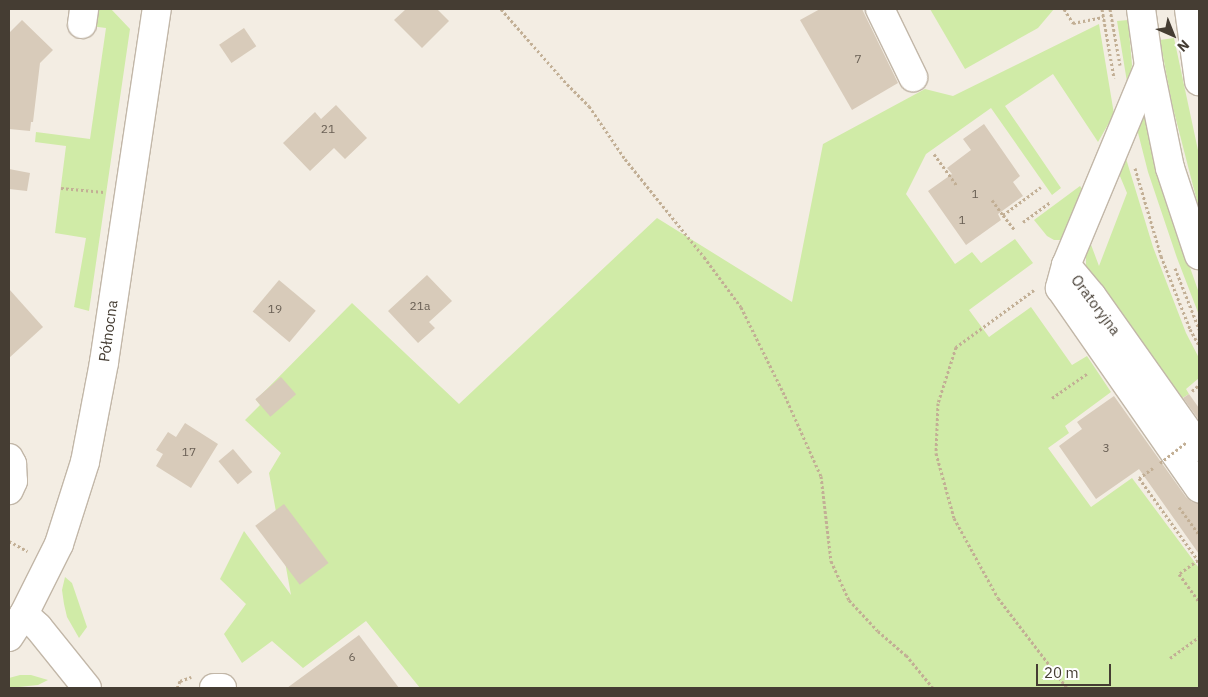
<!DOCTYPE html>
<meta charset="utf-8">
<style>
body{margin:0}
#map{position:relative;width:1208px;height:697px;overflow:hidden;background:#f3ede3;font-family:"IBM Plex Sans",sans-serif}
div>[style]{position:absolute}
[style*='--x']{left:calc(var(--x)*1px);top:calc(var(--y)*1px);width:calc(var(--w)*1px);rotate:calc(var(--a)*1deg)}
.green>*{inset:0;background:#d0eba7}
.building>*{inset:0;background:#d8cbba;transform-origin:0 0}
.path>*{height:3px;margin-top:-1.5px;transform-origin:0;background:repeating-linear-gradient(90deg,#c2af95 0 2.5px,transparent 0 5px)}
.roads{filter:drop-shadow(1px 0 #c2b7a8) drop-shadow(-1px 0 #c2b7a8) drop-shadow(0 1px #c2b7a8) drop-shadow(0 -1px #c2b7a8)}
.minor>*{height:28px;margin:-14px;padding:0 14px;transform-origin:14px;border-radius:14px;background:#fff}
.path-bridge>*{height:3px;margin-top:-1.5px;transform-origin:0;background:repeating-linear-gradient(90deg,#c2af95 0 2.5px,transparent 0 5px)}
span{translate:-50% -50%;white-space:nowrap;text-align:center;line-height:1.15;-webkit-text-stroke:4px #fff;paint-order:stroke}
.number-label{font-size:12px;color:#6a6055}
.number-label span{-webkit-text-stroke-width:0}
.street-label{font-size:15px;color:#453d33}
.frame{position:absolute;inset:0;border:10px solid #453d33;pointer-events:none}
.north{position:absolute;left:1148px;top:10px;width:50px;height:50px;-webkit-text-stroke:4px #fff;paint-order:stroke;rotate:136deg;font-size:14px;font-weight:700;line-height:20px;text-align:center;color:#453d33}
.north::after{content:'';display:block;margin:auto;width:18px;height:22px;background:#453d33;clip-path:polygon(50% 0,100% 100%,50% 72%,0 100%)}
.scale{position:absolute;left:1036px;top:664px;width:75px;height:22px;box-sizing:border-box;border:2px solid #453d33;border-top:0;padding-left:6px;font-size:15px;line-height:18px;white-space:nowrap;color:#453d33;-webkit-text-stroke:4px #fff;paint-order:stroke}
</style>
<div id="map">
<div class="green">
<i style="clip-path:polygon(97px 9px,111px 9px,130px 29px,89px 311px,74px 307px,86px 238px,55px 233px,66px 146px,35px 142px,36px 132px,90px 139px,106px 28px,90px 26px)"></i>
<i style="clip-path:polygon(930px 9px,1054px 9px,1038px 28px,965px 69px)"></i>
<i style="clip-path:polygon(1128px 20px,1132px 65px,1128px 88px,1117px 21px)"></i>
<i style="clip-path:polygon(1099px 24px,1114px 114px,1098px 142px,1053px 74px,1005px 106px,1061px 188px,1052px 195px,991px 108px,926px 154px,906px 194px,955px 264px,972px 252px,981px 263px,1015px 239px,1033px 263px,969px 310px,989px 337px,1031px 307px,1072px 365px,1087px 356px,1111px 392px,1065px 426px,1069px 433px,1048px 448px,1091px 507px,1132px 478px,1199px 568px,1199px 688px,420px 688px,366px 621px,303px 668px,272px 641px,242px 663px,224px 634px,246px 604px,220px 579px,244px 531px,291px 595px,269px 473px,281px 453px,245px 420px,260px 405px,256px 400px,352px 303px,459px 404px,657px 218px,792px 302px,823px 144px,925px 89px,953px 96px)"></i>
<i style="clip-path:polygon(1174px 38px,1199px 155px,1199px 209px,1172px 104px,1160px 40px)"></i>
<i style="clip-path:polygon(1143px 113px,1162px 188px,1199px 293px,1199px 315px,1177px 258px,1148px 172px,1136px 125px)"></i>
<i style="clip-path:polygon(1124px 152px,1153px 247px,1186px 333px,1199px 358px,1199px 378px,1186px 389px,1189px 394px,1179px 400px,1086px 267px,1086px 253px,1090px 242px,1099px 266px,1127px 193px,1117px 169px)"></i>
<i style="clip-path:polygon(1080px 186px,1087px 195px,1068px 240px,1054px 240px,1047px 236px,1034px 220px)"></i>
<i style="clip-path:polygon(65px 577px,72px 583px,87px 627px,79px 638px,67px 617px,64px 604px,62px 590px)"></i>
<i style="clip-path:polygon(20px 675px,31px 675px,48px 680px,38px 685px,9px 688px,9px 678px)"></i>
</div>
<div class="building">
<i style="clip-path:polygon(406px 9px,437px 9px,449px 21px,422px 48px,394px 20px)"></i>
<i style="clip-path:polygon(820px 9px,862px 9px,898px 83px,852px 110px,800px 20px)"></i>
<i style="clip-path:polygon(22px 20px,53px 50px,40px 63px,33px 122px,31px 122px,30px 131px,9px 129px,9px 33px)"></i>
<i style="left:244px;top:28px;width:22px;height:30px;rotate:56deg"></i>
<i style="clip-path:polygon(336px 105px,367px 138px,345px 159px,334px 148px,310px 171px,283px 143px,315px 112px,321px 119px)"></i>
<i style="clip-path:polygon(984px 124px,1020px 176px,1013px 182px,1023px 196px,998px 214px,1001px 220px,966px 245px,928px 191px,952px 174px,947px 168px,971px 150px,963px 139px)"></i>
<i style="clip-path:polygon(9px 169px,30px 173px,27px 191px,9px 189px)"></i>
<i style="clip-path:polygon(427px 275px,452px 301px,429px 322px,435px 328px,418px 343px,388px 311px)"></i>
<i style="left:279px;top:280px;width:48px;height:41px;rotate:40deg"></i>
<i style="clip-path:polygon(9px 289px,43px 327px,9px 358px)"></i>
<i style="left:281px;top:377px;width:23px;height:34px;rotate:49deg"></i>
<i style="clip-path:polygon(1189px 394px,1199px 408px,1199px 420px,1183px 398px)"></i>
<i style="clip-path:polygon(1114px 396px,1186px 497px,1192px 502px,1199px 503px,1199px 554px,1139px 469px,1096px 499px,1059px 446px,1082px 429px,1077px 422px)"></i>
<i style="clip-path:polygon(185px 423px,218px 444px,191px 488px,156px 466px,163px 454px,156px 450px,168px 432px,176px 437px)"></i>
<i style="left:233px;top:449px;width:30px;height:19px;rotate:50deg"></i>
<i style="left:284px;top:504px;width:74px;height:36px;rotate:53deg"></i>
<i style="clip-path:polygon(359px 635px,399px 688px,287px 688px)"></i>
</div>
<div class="path">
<i style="--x:501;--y:9;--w:100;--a:48.7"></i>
<i style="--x:567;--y:84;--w:31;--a:45"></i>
<i style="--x:589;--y:106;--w:64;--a:55.8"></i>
<i style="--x:625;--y:159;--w:126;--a:51.1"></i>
<i style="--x:704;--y:257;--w:62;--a:53.5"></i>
<i style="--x:741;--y:307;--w:99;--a:63.7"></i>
<i style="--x:785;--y:396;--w:88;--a:65.8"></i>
<i style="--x:821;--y:476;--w:86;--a:83.3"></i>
<i style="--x:831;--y:561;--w:43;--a:65.2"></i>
<i style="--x:849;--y:600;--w:42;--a:46.9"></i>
<i style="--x:878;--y:631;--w:37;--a:41"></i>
<i style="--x:906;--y:655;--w:43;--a:50.7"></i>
<i style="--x:1064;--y:9;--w:17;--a:57"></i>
<i style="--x:1073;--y:23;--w:31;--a:-11"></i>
<i style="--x:1102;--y:9;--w:70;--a:80.1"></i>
<i style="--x:1110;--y:9;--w:57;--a:79.9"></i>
<i style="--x:934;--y:154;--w:39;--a:54"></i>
<i style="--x:1135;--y:168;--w:92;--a:73.5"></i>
<i style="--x:1161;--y:256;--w:79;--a:68.3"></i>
<i style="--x:1190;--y:329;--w:18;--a:61"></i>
<i style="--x:61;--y:188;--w:43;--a:5.3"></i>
<i style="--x:992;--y:200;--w:19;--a:54"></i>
<i style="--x:1003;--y:215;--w:47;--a:-36.4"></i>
<i style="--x:1003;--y:215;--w:18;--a:52"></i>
<i style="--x:1023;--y:222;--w:34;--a:-36"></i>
<i style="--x:1175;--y:268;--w:66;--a:68.5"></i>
<i style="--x:1034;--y:290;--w:97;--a:143.8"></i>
<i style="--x:956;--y:347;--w:59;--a:107.8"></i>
<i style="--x:938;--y:403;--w:50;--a:92.3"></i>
<i style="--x:936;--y:453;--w:67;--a:74.5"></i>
<i style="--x:954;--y:518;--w:91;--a:61.2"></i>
<i style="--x:998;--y:598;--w:113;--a:52.5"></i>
<i style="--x:1192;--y:391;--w:9;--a:-41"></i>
<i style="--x:1052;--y:398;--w:44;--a:-34.8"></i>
<i style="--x:1153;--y:468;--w:17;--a:144"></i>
<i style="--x:1139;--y:478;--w:101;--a:54.3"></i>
<i style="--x:1198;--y:560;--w:24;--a:144"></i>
<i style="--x:1179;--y:574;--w:34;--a:54"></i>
<i style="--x:1179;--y:507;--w:34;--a:54"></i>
<i style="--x:9;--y:541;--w:21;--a:29"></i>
<i style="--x:1170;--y:658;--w:36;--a:-36"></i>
<i style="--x:177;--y:688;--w:8;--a:-67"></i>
<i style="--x:180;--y:681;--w:12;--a:-20"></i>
</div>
<div class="roads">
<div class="minor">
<i style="--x:880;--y:9;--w:76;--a:64.1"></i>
<i style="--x:1141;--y:9;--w:58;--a:82"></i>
<i style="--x:1149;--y:66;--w:104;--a:78.4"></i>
<i style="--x:1170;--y:168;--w:92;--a:71.6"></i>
<i style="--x:1189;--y:9;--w:73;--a:82.1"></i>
<i style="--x:82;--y:24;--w:15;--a:-82"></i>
<i style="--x:1149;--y:66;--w:216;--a:112.6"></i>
<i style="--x:1066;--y:265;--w:24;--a:105"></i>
<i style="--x:1060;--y:288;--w:244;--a:55.2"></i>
<i style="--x:1066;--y:265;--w:40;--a:50"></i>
<i style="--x:1092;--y:296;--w:185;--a:54.7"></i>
<i style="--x:9;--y:458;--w:7;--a:63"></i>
<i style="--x:12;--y:464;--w:17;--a:87"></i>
<i style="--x:13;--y:481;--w:10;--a:114"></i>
<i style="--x:24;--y:614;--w:19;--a:43"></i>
<i style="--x:38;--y:627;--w:78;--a:51.2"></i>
<i style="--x:9;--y:637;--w:27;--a:-57"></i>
<i style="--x:24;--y:614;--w:78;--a:-63.4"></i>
<i style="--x:59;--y:544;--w:86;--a:-72.4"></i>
<i style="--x:85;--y:462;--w:102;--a:-79.2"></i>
<i style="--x:104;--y:362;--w:357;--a:-81.5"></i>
<i style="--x:214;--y:688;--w:8;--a:0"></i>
</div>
</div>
<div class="path-bridge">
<i style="--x:1160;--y:463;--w:33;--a:-38"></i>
</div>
<div class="number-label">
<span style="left:858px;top:59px">7</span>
<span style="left:328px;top:129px">21</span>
<span style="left:975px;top:194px">1</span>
<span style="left:962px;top:220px">1</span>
<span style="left:420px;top:306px">21a</span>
<span style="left:275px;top:309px">19</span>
<span style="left:1106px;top:448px">3</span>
<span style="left:189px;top:452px">17</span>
<span style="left:352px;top:657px">6</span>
</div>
<div class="street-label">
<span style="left:1096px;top:305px;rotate:53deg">Oratoryjna</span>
<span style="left:108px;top:331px;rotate:-82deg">Północna</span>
</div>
<div class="frame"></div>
<div class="north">N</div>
<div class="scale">20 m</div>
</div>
